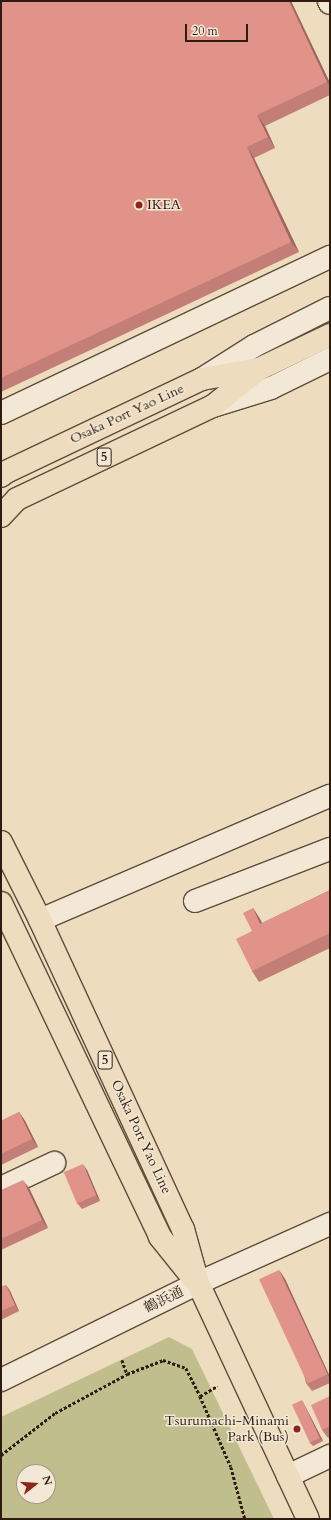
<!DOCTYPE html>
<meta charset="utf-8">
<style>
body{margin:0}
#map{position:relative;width:331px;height:1520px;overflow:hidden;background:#eddcbe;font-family:Cardo,"Noto Serif JP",serif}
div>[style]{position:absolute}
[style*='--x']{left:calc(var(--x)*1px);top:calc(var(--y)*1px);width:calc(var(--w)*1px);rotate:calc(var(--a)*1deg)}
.green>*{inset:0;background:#c0be8c}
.path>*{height:2.5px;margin-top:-1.25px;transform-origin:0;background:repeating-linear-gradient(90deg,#2d1c0f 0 3px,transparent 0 5px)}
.roads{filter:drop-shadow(1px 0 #5d4c3b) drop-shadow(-1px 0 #5d4c3b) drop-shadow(0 1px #5d4c3b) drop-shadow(0 -1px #5d4c3b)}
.minor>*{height:22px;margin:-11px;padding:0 11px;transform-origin:11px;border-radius:11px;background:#f3e8d5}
.major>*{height:22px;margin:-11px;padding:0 11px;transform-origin:11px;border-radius:11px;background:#eddcbe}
.wall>*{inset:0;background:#c27e77}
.shaded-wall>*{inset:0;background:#9e6761}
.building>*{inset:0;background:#e1938a;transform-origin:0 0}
.dots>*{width:11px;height:11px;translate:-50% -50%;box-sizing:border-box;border:2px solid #f3e8d5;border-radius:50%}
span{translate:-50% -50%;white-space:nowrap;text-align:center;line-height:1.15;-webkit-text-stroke:3px #f3e8d5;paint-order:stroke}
.shield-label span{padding:1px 3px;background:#f3e8d5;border:1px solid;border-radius:3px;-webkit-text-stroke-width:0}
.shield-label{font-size:13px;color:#2d1c0f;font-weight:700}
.poi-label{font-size:14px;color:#2d1c0f}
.left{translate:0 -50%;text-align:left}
.right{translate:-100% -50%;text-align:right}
.street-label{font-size:14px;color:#2d1c0f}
.frame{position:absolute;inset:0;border:2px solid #2d1c0f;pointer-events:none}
.north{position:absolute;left:16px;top:1464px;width:40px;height:40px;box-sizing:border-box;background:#f3e8d5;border:1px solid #a49686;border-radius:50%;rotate:73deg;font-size:11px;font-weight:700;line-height:16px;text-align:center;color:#2d1c0f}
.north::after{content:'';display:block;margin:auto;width:14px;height:18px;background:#8f2418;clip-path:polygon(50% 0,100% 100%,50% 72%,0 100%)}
.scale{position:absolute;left:185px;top:24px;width:63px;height:18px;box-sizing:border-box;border:2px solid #2d1c0f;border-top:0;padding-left:5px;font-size:12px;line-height:14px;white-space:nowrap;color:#2d1c0f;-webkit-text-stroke:3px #f3e8d5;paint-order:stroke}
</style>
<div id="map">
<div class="green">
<i style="clip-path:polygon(evenodd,169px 1337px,192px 1349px,274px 1519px,1px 1519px,1px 1417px,169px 1337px,24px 1472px,48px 1472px,48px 1496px,24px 1496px,24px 1472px)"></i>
</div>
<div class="path">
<i style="--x:122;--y:1360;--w:15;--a:70"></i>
<i style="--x:200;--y:1396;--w:20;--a:-30"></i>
<i style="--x:1;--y:1455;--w:68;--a:-37.9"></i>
<i style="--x:55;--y:1413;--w:82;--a:-28.4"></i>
<i style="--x:127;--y:1374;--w:39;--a:-21"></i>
<i style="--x:163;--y:1360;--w:24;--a:19"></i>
<i style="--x:186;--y:1368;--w:31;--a:63"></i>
<i style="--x:200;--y:1396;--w:77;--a:66.4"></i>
<i style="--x:231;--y:1467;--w:54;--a:74.9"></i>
</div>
<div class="roads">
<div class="minor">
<i style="--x:329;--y:1;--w:2;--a:63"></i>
<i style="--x:202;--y:379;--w:62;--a:-32.4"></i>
<i style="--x:254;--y:346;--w:85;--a:-26.6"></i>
<i style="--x:213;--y:406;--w:61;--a:-17.2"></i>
<i style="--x:271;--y:388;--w:66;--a:-26.2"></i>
<i style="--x:1;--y:413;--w:364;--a:-25.4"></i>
<i style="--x:195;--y:901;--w:145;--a:-21.1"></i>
<i style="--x:40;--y:920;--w:315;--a:-23.2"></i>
<i style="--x:1;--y:1188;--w:59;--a:-25.3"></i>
<i style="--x:1;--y:1380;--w:220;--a:-26.2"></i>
<i style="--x:198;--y:1283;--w:145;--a:-24.1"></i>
<i style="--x:288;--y:1476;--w:47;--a:-25.5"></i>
</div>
<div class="major">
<i style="--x:1;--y:476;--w:6;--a:-39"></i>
<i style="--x:6;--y:472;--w:217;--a:-25.4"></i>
<i style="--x:202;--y:379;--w:57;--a:-10.1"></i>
<i style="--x:1;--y:516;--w:23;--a:-47"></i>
<i style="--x:17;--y:499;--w:217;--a:-25.4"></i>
<i style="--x:213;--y:406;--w:59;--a:-38.8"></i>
<i style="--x:259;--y:369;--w:79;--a:-25.6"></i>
<i style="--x:1;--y:842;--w:87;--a:63.4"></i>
<i style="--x:40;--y:920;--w:340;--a:65.2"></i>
<i style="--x:183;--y:1229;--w:56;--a:74.5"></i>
<i style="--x:198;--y:1283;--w:260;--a:65"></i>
<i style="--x:1;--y:903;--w:370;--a:64.5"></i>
<i style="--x:160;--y:1237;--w:53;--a:51.2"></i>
</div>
</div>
<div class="wall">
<i style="clip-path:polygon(1px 1px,291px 1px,330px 83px,330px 95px,265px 126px,275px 148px,254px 158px,299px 252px,1px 392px)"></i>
<i style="clip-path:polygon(330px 890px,330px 948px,259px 982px,252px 971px,253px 908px,260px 919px,262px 923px)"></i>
<i style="clip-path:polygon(19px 1112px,25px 1121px,38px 1147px,1px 1165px,1px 1121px)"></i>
<i style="clip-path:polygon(87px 1170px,100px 1201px,82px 1209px,77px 1203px)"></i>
<i style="clip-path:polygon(29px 1188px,48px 1228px,1px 1250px,1px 1190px)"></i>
<i style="clip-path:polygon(279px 1270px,285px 1279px,330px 1377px,330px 1383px,312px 1391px,306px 1383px)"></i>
<i style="clip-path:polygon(6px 1285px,10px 1291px,19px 1311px,1px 1320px,1px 1287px)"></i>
<i style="clip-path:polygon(330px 1396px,330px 1437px,328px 1438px,322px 1430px)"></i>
<i style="clip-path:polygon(302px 1400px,304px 1404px,323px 1441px,313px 1446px,310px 1443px)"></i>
</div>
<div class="shaded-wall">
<i style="clip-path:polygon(289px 1px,291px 1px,330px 83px,330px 86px,327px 82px)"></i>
<i style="clip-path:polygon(257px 115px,265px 126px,275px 148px,268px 137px)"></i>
<i style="clip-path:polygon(247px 147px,254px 158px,299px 252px,291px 242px)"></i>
<i style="clip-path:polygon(253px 908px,260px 919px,267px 935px,260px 924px)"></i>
<i style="clip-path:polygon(19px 1112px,25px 1121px,38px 1147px,32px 1139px)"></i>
<i style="clip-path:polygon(83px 1164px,87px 1170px,100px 1201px,96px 1195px)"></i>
<i style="clip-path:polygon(23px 1180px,29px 1188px,48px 1228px,42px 1220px)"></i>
<i style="clip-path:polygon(279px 1270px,285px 1279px,330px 1377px,330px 1378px,327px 1374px)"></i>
<i style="clip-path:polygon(6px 1285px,10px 1291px,19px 1311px,15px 1305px)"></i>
<i style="clip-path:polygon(302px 1400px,304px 1404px,323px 1441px,320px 1438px)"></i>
</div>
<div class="building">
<i style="clip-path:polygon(1px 1px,289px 1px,327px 82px,257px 115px,268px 137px,247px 147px,291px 242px,1px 378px)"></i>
<i style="clip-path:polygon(330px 890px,330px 933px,252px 971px,236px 939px,252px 931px,243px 913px,253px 908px,260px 924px)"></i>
<i style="clip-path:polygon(19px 1112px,32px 1139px,1px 1154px,1px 1121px)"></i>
<i style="left:83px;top:1164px;width:34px;height:21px;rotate:67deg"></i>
<i style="clip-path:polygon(23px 1180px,42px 1220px,1px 1239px,1px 1190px)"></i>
<i style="left:279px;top:1270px;width:115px;height:22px;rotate:65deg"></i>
<i style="clip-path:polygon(6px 1285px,15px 1305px,1px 1311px,1px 1287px)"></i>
<i style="clip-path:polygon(330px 1396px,330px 1426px,322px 1430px,311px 1405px)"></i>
<i style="left:302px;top:1400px;width:42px;height:11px;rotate:65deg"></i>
</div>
<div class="dots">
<i style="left:139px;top:205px;background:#8f2418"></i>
<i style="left:297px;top:1429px;background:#8f2418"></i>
</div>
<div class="shield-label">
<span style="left:104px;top:457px">5</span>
<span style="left:105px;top:1060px">5</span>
</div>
<div class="poi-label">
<span class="left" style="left:147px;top:205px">IKEA</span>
<span class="right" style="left:289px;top:1429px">Tsurumachi-Minami<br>Park (Bus)</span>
</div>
<div class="street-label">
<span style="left:127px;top:414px;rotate:-25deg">Osaka Port Yao Line</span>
<span style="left:141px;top:1137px;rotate:65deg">Osaka Port Yao Line</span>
<span style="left:164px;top:1300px;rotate:-26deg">鶴浜通</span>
</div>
<div class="frame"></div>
<div class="north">N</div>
<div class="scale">20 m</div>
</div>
